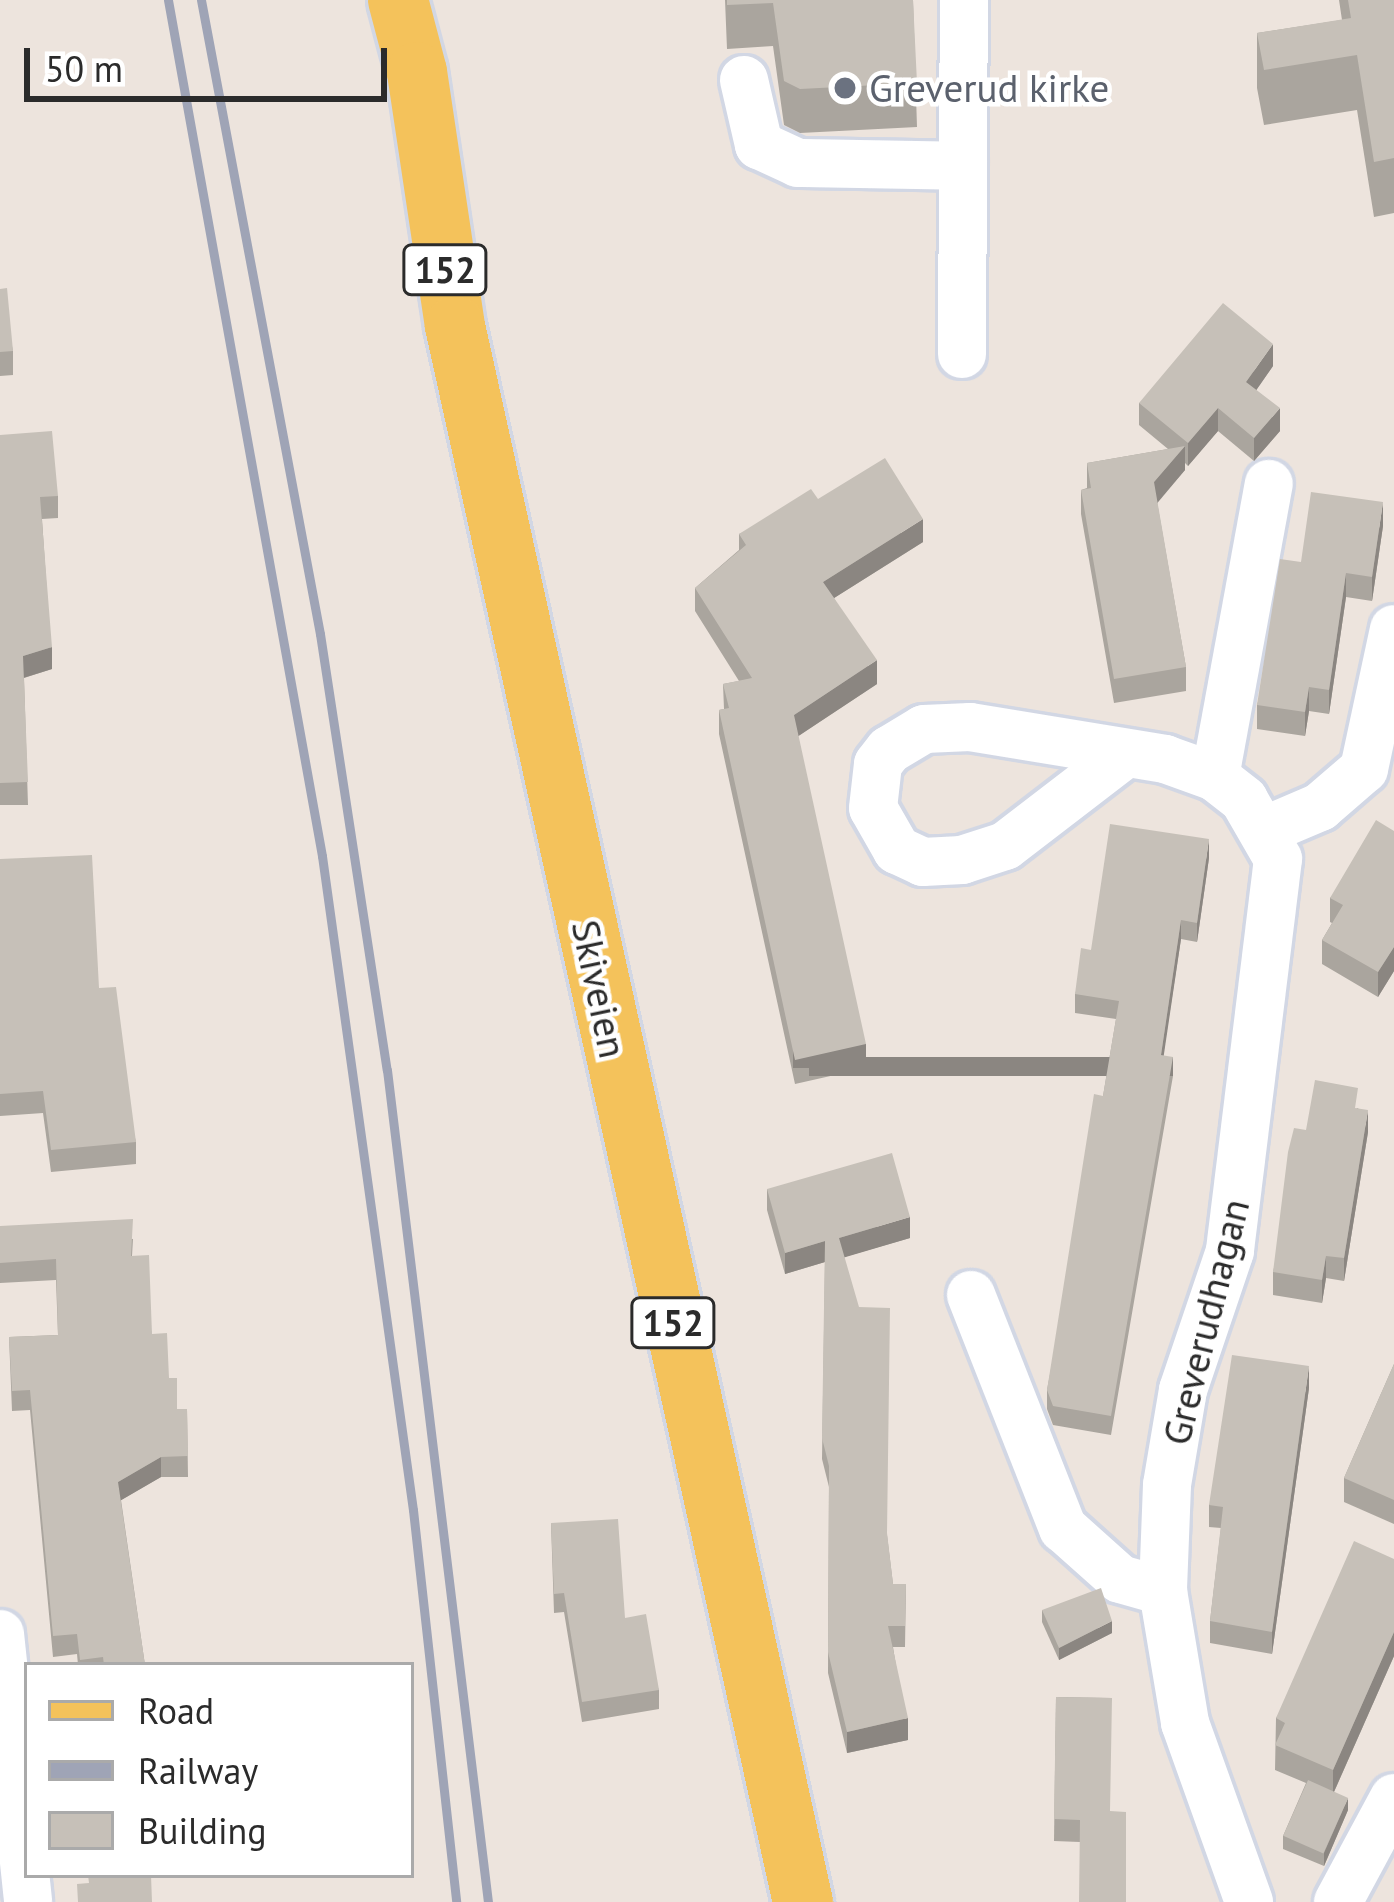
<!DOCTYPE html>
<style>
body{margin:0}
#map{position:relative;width:1394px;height:1902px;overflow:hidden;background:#ede4dd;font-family:"PT Sans",sans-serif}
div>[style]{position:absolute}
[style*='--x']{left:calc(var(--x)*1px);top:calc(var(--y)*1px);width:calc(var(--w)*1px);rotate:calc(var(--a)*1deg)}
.roads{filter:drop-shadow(3px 0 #d2d7e4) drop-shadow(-3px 0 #d2d7e4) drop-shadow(0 3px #d2d7e4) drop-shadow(0 -3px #d2d7e4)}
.minor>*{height:48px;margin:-24px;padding:0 24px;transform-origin:24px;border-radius:24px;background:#fff}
.major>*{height:60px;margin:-30px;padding:0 30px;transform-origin:30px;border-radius:30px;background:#f4c25b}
.rail>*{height:9px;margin:-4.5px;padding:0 4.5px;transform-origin:4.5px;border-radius:4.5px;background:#9fa4b6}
.wall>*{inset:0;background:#aaa59e}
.shaded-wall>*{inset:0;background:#8b8681;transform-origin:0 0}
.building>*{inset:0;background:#c6c0b8;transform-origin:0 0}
.dots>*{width:33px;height:33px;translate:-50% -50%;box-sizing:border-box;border:6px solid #fff;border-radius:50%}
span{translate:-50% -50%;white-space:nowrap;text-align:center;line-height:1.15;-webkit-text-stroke:9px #fff;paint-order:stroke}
.shield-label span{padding:3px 9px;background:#fff;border:3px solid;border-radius:9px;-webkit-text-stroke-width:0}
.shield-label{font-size:36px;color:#2b2b2b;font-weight:700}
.worship-label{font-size:39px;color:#5b616d}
.left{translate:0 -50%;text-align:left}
.street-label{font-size:39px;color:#2b2b2b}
.legend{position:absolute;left:24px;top:1662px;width:390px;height:216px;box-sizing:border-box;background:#fff;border:3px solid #aaa;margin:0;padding:15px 21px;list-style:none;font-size:36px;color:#2b2b2b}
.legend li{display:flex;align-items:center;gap:24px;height:60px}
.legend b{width:60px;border:3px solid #aaa}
.scale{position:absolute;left:24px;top:48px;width:363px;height:54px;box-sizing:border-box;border:6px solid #2b2b2b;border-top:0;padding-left:15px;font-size:36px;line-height:42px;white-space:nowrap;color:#2b2b2b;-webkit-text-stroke:9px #fff;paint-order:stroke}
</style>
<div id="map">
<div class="roads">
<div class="minor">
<i style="--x:744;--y:80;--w:67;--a:77"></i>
<i style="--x:759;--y:145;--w:43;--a:24.8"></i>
<i style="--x:798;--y:163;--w:165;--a:1"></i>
<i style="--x:962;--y:354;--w:354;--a:-89.7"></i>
<i style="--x:1125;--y:754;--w:151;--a:142.5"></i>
<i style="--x:1005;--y:846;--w:45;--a:162"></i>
<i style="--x:962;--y:860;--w:39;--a:177"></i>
<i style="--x:923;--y:862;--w:29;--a:-155"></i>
<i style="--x:897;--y:850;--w:48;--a:-119.7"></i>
<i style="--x:873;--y:808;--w:44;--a:-83.5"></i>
<i style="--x:878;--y:764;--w:18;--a:-52"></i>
<i style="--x:889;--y:750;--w:41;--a:-31"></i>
<i style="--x:924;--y:729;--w:46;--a:-2.5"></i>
<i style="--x:970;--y:727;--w:198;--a:9.3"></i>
<i style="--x:1165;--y:759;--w:53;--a:19.8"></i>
<i style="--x:1215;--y:777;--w:37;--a:38"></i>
<i style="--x:1244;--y:800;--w:68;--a:60"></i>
<i style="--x:1278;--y:859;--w:395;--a:97"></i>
<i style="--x:1230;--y:1251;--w:147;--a:108.7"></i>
<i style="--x:1183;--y:1390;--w:96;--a:99.6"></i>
<i style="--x:1167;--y:1485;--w:106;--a:92.2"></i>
<i style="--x:1163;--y:1591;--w:134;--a:80.5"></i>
<i style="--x:1185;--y:1723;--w:190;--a:70.3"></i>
<i style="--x:1215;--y:777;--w:298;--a:-79.6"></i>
<i style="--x:1266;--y:830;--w:59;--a:-23.1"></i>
<i style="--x:1320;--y:807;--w:58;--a:-40.8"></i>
<i style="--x:1364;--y:769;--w:143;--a:-77.9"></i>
<i style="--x:971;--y:1295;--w:251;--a:68.5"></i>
<i style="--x:1063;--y:1528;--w:76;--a:41.8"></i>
<i style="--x:1120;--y:1579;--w:45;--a:15.6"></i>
<i style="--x:0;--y:1634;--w:269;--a:84"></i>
<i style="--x:1338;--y:1902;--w:118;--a:-61.7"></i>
</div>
<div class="major">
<i style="--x:398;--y:0;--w:74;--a:75.2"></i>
<i style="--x:417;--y:72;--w:257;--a:81.5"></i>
<i style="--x:455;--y:326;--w:1614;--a:77.55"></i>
</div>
</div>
<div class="rail">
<i style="--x:168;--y:0;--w:870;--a:79.8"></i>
<i style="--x:322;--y:856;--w:660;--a:82.08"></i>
<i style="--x:413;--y:1510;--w:394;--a:83.7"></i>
<i style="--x:201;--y:0;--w:645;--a:79.37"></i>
<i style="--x:320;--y:634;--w:441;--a:81.3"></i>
<i style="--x:387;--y:1070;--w:838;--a:83.08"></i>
</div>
<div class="wall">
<i style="clip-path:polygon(725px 0,913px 0,917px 127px,800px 133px,784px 125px,773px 46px,727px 49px)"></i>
<i style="clip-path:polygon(1339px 0,1394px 0,1394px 213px,1374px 217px,1357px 110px,1264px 125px,1257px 88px,1257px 33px,1342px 20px)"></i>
<i style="clip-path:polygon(0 289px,13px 351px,13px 375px,0 376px)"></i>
<i style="clip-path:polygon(1273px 366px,1256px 390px,1280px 431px,1254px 461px,1218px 431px,1188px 466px,1185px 463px,1185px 470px,1157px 502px,1186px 667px,1186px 691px,1114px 703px,1081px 514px,1081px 490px,1087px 488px,1087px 463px,1168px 449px,1139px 425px,1139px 403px)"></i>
<i style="clip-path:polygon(0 435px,58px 496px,58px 518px,42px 519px,52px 669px,24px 678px,28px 805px,0 805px)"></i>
<i style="clip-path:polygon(818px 499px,923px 542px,834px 598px,877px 684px,798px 736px,866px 1068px,795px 1084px,719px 734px,719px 710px,724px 709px,723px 684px,739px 681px,695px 611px,695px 588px,739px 550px,739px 534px)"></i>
<i style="clip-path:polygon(1383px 526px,1372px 601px,1346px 597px,1329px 714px,1309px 711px,1305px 736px,1257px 729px,1257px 705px,1301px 562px)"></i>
<i style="clip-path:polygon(1394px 831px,1394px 971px,1378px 997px,1322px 964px,1322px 940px,1332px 923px,1330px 922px,1330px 898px)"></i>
<i style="clip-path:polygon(1209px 858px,1197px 942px,1181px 939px,1163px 1056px,1173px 1076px,1111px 1435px,1053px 1425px,1047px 1409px,1047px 1390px,1103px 1096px,1116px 1019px,1075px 1013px,1075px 994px,1091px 950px)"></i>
<i style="clip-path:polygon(0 859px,99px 988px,136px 1142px,136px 1164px,51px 1172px,43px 1113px,0 1116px)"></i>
<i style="clip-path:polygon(1358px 1108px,1368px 1132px,1344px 1281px,1326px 1278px,1322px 1303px,1273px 1295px,1273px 1272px,1306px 1130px)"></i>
<i style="clip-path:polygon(767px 1189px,910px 1238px,844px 1257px,887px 1535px,893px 1584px,906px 1584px,905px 1647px,893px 1647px,908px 1740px,847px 1753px,828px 1673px,829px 1487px,822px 1459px,825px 1262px,785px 1274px,767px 1210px)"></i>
<i style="clip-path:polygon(0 1226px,133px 1239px,132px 1256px,152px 1334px,177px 1409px,187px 1409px,188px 1477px,161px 1477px,121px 1500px,145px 1665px,78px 1665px,77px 1654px,53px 1657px,30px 1410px,12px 1411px,9px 1337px,58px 1335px,56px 1280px,0 1283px)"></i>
<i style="clip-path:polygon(1394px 1364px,1394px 1524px,1344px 1502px,1344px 1478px)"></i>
<i style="clip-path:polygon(1309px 1388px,1272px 1654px,1210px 1643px,1210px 1621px,1221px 1528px,1209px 1527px,1209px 1505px)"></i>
<i style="clip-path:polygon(551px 1523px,625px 1618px,659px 1690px,659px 1709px,582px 1722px,564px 1612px,554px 1613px)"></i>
<i style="clip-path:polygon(1394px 1559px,1394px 1656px,1334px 1792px,1348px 1810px,1324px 1866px,1283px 1849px,1283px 1836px,1306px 1783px,1275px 1770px,1276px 1718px)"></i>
<i style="clip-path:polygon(1042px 1610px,1112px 1633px,1059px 1660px,1042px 1622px)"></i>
<i style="clip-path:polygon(1056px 1697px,1112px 1698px,1080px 1842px,1054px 1841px)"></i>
</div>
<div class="shaded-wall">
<i style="clip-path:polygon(1273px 344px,1273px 366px,1246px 405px,1246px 382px)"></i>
<i style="clip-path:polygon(1218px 408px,1218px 431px,1188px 466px,1188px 443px)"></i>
<i style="clip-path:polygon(1280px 408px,1280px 431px,1254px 461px,1254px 438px)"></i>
<i style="clip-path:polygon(1185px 446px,1185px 470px,1154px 507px,1154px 482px)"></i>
<i style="clip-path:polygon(1383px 502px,1383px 526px,1372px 601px,1372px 577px)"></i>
<i style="clip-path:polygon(923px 519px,923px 542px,823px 605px,823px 582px)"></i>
<i style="clip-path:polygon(1346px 573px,1346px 597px,1329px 714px,1329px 690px)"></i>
<i style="clip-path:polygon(52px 647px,52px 669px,23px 678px,23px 656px)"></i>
<i style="clip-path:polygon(877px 660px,877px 684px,794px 739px,794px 715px)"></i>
<i style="clip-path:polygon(1309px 687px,1309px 711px,1305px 736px,1305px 712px)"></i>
<i style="clip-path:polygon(1209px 839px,1209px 858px,1197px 942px,1197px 923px)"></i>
<i style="clip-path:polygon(1181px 920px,1181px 939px,1161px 1074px,1161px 1055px)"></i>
<i style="clip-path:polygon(1394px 947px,1394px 971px,1378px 997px,1378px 972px)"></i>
<i style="left:866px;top:1044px;width:24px;height:73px;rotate:90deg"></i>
<i style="left:1173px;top:1057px;width:19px;height:364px;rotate:90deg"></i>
<i style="clip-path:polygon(1368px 1110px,1368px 1132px,1344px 1281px,1344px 1258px)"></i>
<i style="clip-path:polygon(910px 1217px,910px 1238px,839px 1259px,839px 1238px)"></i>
<i style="clip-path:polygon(825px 1241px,825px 1262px,785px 1274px,785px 1253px)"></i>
<i style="clip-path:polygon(1326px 1256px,1326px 1278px,1322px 1303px,1322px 1280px)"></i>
<i style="clip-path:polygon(1309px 1366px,1309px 1388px,1272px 1654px,1272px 1632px)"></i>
<i style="clip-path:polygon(161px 1457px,161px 1477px,118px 1502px,118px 1482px)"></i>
<i style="clip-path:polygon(1112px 1621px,1112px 1633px,1059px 1660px,1059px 1648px)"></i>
<i style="clip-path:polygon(1394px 1632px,1394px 1656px,1333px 1794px,1333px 1770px)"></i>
<i style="clip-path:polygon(908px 1718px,908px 1740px,847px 1753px,847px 1732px)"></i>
<i style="clip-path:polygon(1348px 1798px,1348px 1810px,1324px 1866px,1324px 1853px)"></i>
</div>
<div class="building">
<i style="clip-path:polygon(727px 0,913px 0,917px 83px,800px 89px,784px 81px,773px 3px,727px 5px)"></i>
<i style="clip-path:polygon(1348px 0,1394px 0,1394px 158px,1374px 162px,1357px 55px,1264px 70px,1257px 33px,1351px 18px)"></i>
<i style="clip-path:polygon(7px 288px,13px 351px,0 352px,0 289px)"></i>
<i style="clip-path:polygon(1223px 303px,1273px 344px,1246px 382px,1280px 408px,1254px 438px,1218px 408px,1188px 443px,1139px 403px)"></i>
<i style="clip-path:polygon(52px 431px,58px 496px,40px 497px,52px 647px,23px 656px,28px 782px,0 783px,0 435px)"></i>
<i style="clip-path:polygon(1185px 446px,1154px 482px,1186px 667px,1114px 679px,1081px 490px,1091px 488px,1087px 463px)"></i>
<i style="clip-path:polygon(885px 458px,923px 519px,823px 582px,877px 660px,794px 715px,866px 1044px,795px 1060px,719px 710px,729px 708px,723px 684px,752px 678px,695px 588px,746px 545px,739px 534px,811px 489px,818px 499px)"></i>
<i style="clip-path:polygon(1311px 492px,1383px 502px,1372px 577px,1346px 573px,1329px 690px,1309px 687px,1305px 712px,1257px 705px,1280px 559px,1301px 562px)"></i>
<i style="clip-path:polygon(1376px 820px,1394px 831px,1394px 947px,1378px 972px,1322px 940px,1343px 905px,1330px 898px)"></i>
<i style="clip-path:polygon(1110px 824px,1209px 839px,1197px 923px,1181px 920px,1161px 1055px,1173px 1057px,1111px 1416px,1053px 1406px,1047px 1390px,1094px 1094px,1103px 1096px,1119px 1001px,1075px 994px,1081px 948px,1091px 950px)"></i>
<i style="clip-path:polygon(92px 855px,99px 988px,116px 987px,136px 1142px,51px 1150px,43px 1091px,0 1094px,0 859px)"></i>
<i style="clip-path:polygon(1315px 1080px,1358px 1088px,1355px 1108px,1368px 1110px,1344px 1258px,1326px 1256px,1322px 1280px,1273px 1272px,1288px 1152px,1294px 1128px,1306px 1130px)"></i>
<i style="clip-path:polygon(892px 1153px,910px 1217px,839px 1238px,859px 1307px,890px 1308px,887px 1533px,893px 1584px,906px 1584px,905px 1626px,888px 1626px,908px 1718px,847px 1732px,828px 1652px,829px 1466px,822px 1438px,825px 1241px,785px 1253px,767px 1189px)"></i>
<i style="clip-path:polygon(133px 1219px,131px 1256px,149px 1255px,152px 1334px,167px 1333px,169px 1378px,177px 1378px,177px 1409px,187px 1409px,188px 1456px,161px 1457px,118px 1482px,145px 1665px,104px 1665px,103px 1657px,80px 1660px,77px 1634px,53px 1636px,30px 1390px,12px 1391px,9px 1337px,58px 1335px,56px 1259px,0 1263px,0 1226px)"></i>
<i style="clip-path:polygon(1232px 1355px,1309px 1366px,1272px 1632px,1210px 1621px,1223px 1507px,1209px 1505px)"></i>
<i style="clip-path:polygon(1394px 1364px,1394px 1500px,1344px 1478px)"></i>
<i style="clip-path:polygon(618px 1519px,625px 1618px,646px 1614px,659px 1690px,582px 1702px,564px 1593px,554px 1594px,551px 1523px)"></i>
<i style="clip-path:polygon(1354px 1541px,1394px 1559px,1394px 1632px,1333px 1770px,1275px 1745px,1285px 1723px,1276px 1718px)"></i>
<i style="clip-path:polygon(1101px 1588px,1112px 1621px,1059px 1648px,1042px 1610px)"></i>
<i style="clip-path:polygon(1056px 1697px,1112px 1698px,1110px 1811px,1126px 1812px,1126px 1902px,1079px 1902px,1080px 1820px,1054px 1819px)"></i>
<i style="left:1308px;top:1780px;width:44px;height:61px;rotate:24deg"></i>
<i style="clip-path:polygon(88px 1875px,151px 1875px,152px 1902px,78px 1902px,77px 1884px,89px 1883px)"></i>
</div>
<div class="dots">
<i style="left:845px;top:88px;background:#6b7280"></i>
</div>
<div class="shield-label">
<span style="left:445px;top:270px">152</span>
<span style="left:673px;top:1323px">152</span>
</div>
<div class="worship-label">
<span class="left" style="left:869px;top:88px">Greverud kirke</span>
</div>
<div class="street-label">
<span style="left:599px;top:989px;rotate:78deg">Skiveien</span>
<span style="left:1206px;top:1322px;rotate:-76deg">Greverudhagan</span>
</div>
<ul class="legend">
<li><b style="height:15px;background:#f4c25b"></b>Road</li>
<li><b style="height:15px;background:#9fa4b6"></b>Railway</li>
<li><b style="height:33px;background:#c6c0b8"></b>Building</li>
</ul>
<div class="scale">50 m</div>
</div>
